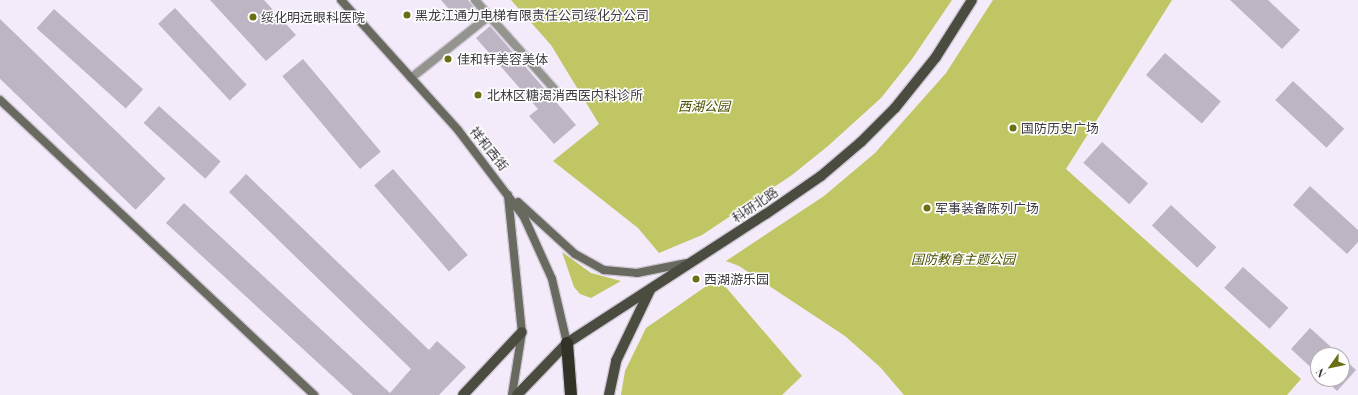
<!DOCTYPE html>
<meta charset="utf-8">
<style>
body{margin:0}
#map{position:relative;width:1358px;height:395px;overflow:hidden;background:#f3eafa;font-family:"Playfair Display","Noto Sans SC",serif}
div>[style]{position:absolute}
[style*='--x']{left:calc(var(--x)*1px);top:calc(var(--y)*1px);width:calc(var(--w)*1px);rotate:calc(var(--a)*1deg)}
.green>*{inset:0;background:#c0c664}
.building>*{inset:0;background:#bdb5c4;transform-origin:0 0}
.roads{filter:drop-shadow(1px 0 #cfc7d5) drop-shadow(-1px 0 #cfc7d5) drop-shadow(0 1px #cfc7d5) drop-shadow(0 -1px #cfc7d5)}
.street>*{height:8px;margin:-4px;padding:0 4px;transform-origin:4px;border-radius:4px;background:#93948d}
.secondary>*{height:8px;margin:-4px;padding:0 4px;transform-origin:4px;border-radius:4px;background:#68695f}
.primary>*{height:10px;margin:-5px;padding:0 5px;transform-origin:5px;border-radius:5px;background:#4b4c40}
.highway>*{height:12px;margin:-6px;padding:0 6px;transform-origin:6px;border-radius:6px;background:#323326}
.dots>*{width:11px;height:11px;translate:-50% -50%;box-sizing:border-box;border:2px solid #fff;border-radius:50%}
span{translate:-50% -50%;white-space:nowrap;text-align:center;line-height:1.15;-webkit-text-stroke:3px #fff;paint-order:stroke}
.poi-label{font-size:13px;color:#3d393f}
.left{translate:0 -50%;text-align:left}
.park-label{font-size:13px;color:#4d5000;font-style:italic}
.street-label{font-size:13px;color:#3d393f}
.north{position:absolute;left:1310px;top:347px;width:40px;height:40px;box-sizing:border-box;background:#fff;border:1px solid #b1b0b2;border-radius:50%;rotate:237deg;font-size:11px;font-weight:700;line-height:16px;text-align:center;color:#3d393f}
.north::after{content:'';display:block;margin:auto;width:14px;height:18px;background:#6b6f13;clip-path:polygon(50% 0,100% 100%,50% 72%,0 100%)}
</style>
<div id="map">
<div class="green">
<i style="clip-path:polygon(511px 0,952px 0,912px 59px,881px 98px,828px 146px,792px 175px,702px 235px,659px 253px,638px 228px,553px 161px,599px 124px,551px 45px)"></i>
<i style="clip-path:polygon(993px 0,1172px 0,1066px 169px,1301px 379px,1287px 395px,904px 395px,880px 367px,845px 336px,739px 266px,726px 261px,824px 196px,875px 153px,946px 73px)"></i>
<i style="clip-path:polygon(562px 252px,591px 273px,621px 281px,591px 298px,580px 294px,574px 287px)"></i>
<i style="clip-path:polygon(718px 278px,802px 376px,782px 395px,621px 395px,625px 371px,646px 328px)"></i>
</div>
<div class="building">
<i style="clip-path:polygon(210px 0,264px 0,296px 35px,266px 61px)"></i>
<i style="clip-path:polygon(441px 0,468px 0,475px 9px,460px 22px)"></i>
<i style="clip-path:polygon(1230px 0,1268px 0,1300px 30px,1282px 49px)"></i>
<i style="left:175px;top:8px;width:105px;height:23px;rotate:47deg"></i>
<i style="left:54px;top:9px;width:120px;height:26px;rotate:42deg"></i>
<i style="left:0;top:19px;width:230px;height:43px;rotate:44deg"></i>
<i style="clip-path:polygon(490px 26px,576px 125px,554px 144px,529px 116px,538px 109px,476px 38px)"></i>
<i style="left:1165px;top:53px;width:74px;height:29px;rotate:41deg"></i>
<i style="left:303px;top:59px;width:121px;height:27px;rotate:50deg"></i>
<i style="left:1293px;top:81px;width:70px;height:26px;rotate:43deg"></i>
<i style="left:159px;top:106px;width:83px;height:23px;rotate:42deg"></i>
<i style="left:1102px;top:142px;width:62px;height:28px;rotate:42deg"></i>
<i style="left:393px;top:169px;width:114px;height:25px;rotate:49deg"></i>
<i style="clip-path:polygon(246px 174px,429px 350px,437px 341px,466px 367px,439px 395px,353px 395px,166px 223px,184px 203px,390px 393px,411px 369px,229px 192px)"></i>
<i style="clip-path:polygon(1310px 186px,1358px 230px,1358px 242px,1347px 254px,1293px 205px)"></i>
<i style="left:1171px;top:205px;width:62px;height:28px;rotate:43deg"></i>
<i style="left:1243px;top:267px;width:61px;height:28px;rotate:42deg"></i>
<i style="clip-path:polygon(1310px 328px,1340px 355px,1318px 355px,1318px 374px,1291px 349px)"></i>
<i style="clip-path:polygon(1342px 357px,1356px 370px,1337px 391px,1324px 379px,1342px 379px)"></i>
</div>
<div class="roads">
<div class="street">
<i style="--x:475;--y:0;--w:122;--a:48.3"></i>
<i style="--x:411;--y:78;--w:100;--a:-38.5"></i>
</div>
<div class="secondary">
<i style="--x:341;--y:0;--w:175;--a:48"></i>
<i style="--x:458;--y:130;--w:109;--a:52.8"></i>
<i style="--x:524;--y:217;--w:68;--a:65.7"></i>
<i style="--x:552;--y:279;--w:66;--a:76.8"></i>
<i style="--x:0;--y:100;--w:431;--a:43.2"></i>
<i style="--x:508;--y:195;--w:138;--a:84.2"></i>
<i style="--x:522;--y:332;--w:64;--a:99"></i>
<i style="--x:518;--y:202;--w:77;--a:42.4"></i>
<i style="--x:575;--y:254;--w:33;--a:29"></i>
<i style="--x:604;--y:270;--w:33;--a:5"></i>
<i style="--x:637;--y:273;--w:51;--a:-11.3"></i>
</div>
<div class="primary">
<i style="--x:463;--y:395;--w:86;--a:-46.9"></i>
<i style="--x:517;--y:395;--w:72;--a:-46.1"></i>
<i style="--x:567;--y:343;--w:237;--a:-33"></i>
<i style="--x:766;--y:214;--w:67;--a:-34.6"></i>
<i style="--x:821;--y:176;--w:52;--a:-40.4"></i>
<i style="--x:861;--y:142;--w:48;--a:-45"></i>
<i style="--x:895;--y:108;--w:65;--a:-51.2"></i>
<i style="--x:936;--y:57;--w:67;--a:-57.7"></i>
<i style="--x:609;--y:395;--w:35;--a:-78"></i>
<i style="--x:616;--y:361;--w:79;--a:-64.4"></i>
</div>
<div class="highway">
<i style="--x:567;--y:343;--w:52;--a:85.6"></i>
</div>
</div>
<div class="dots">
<i style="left:407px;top:15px;background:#6b6f13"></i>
<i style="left:253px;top:17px;background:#6b6f13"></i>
<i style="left:448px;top:59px;background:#6b6f13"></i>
<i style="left:478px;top:95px;background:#6b6f13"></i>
<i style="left:1013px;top:128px;background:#6b6f13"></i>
<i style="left:927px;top:208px;background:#6b6f13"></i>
<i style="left:696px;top:279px;background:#6b6f13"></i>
</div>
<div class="poi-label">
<span class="left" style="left:415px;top:15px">黑龙江通力电梯有限责任公司绥化分公司</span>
<span class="left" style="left:261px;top:17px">绥化明远眼科医院</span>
<span class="left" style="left:457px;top:59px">佳和轩美容美体</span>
<span class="left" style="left:487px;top:95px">北林区糖渴消西医内科诊所</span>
<span class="left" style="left:1021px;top:128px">国防历史广场</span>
<span class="left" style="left:935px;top:208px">军事装备陈列广场</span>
<span class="left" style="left:704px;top:279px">西湖游乐园</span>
</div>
<div class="park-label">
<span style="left:704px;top:106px">西湖公园</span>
<span style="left:963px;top:259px">国防教育主题公园</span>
</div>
<div class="street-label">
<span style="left:489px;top:149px;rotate:51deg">祥和西街</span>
<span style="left:755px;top:205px;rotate:-34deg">科研北路</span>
</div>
<div class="north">N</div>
</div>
